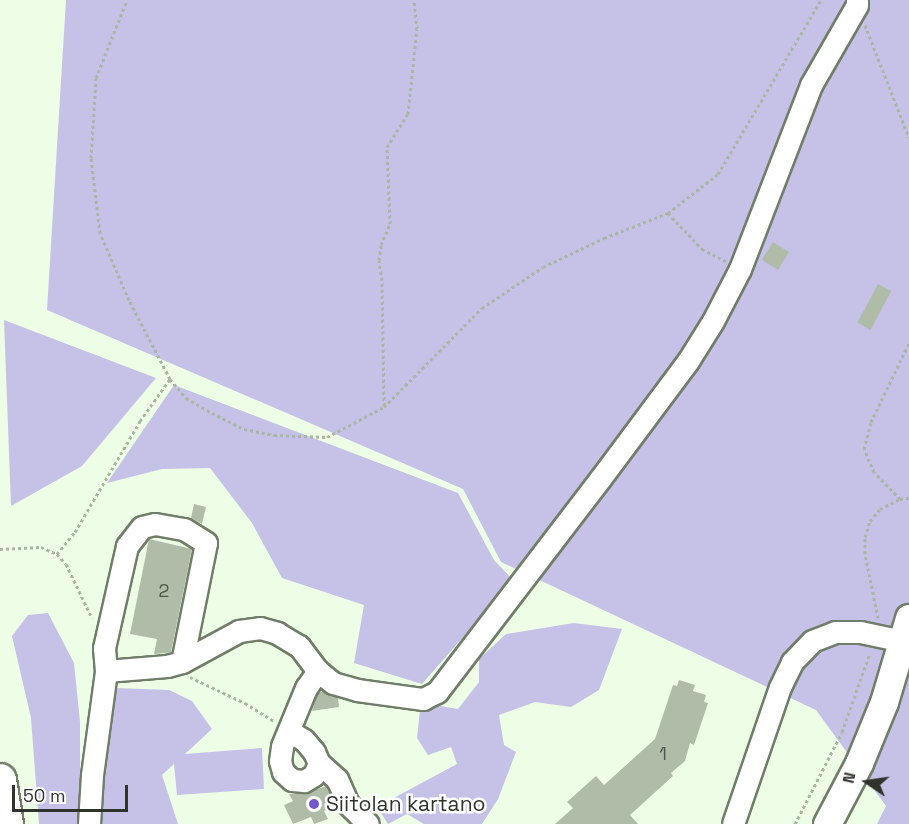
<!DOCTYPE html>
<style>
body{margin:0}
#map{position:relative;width:909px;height:824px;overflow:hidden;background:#eefde6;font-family:"Space Grotesk",sans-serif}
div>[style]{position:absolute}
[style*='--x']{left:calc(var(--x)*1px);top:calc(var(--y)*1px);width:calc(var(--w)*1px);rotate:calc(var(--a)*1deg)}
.green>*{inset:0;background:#c5c1e7}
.building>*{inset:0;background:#afbda8;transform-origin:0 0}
.path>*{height:3px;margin-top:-1.5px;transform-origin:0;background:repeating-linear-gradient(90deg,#aab6a4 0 3px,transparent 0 6px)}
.roads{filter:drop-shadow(2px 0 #707d69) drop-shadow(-2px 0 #707d69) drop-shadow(0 2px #707d69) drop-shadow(0 -2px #707d69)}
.minor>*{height:21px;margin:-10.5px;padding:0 10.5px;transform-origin:10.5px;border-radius:10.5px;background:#fff}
.major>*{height:27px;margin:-13.5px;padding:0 13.5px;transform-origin:13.5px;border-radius:13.5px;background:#fff}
.highway>*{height:32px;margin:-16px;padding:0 16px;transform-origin:16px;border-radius:16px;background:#fff}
.dots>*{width:16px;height:16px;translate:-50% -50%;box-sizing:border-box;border:3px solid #fff;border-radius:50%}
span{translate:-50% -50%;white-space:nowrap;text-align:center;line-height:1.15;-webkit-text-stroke:5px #fff;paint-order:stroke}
.number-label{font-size:18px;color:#4e564b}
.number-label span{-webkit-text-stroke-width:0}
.poi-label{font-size:21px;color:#2e342c}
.left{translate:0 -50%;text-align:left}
.north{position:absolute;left:837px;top:752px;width:60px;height:60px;-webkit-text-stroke:4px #fff;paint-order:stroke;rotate:283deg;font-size:16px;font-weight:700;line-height:24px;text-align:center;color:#2e342c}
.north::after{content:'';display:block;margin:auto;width:21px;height:27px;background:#2e342c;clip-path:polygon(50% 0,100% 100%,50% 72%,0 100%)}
.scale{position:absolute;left:12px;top:785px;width:116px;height:27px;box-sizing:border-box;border:3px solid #2e342c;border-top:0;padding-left:8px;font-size:18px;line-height:21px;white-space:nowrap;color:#2e342c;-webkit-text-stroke:4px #fff;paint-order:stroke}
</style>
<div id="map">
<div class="green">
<i style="clip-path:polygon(66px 0,909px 0,909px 824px,877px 824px,886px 806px,816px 710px,501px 562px,463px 489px,47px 310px)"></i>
<i style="clip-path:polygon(4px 320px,156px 378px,82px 466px,11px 506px)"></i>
<i style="clip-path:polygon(174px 385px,458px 493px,494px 560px,513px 580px,422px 684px,354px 663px,364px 605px,282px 578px,252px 523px,210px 468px,162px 469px,107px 483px)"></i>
<i style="clip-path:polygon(48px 613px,74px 663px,80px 722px,80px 824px,39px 824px,31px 718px,12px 636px,28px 615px)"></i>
<i style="clip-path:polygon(574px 623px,622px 629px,599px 690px,571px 707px,535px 702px,499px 715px,504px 745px,516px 752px,498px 799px,482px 824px,424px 824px,407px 814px,388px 824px,377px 807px,457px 764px,451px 747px,428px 755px,417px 738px,420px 710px,440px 706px,458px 709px,479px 682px,479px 659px,506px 634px)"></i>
<i style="clip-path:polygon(115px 688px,169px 690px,192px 701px,212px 729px,185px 754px,262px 748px,264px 789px,177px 795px,174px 764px,162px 775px,178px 824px,100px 824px)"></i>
</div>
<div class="building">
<i style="left:773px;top:242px;width:19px;height:21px;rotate:32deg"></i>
<i style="left:878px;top:284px;width:15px;height:44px;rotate:28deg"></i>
<i style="clip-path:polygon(194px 504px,206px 507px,202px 524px,191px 518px)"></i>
<i style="clip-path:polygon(149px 539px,192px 549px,171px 652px,165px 653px,154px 654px,157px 639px,130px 634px)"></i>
<i style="clip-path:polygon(679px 680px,695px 685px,693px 691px,706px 695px,704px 702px,708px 703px,694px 745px,690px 743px,685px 761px,671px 773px,673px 776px,630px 815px,638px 824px,555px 824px,573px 808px,567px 802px,596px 776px,604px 785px,655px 739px,673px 685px,677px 686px)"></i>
<i style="clip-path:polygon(323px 691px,338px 698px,339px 707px,312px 711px,317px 694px)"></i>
<i style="clip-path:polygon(326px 786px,335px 806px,324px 811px,328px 819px,314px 824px,311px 817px,293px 824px,284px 805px,293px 801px,289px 794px,304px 794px)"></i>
</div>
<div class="path">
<i style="--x:865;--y:25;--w:121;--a:68.7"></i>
<i style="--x:668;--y:213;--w:50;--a:46.6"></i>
<i style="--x:702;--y:249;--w:27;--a:27"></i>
<i style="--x:170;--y:379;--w:25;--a:50"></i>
<i style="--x:186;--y:398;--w:30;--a:30"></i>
<i style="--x:212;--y:413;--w:36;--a:27"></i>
<i style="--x:244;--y:429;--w:31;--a:11"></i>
<i style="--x:274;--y:435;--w:53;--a:2.2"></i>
<i style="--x:327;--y:437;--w:64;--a:-27.8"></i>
<i style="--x:384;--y:407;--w:139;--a:-45.3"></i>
<i style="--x:482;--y:308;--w:73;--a:-33.9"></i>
<i style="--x:543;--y:267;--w:68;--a:-25.4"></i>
<i style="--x:604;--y:238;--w:69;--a:-21.3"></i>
<i style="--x:668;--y:213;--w:63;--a:-38"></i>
<i style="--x:718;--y:174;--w:202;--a:-59.4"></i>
<i style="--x:384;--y:406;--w:126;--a:-90.9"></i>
<i style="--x:382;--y:280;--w:20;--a:-99"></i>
<i style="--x:379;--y:260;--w:15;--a:-82"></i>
<i style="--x:381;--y:245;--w:23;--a:-67"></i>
<i style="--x:390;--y:224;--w:77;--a:-92.2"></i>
<i style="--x:387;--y:147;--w:39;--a:-58"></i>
<i style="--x:408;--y:114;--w:85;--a:-84"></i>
<i style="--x:417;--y:29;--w:29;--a:-96"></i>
<i style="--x:900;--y:499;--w:37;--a:-134"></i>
<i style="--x:874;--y:472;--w:25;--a:-113"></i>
<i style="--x:864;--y:449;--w:28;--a:-75"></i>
<i style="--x:871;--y:422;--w:88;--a:-64.3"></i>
<i style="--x:0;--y:549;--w:41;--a:-2.8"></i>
<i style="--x:41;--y:547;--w:17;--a:24"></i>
<i style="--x:57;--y:554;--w:13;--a:48"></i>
<i style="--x:66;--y:564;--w:60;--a:64.3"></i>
<i style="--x:57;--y:554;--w:28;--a:-51"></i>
<i style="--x:75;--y:532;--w:129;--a:-59.6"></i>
<i style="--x:140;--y:421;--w:52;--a:-54.5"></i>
<i style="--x:170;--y:379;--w:89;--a:-117.4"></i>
<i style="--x:129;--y:300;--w:73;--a:-113.4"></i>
<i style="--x:100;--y:233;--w:76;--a:-96.8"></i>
<i style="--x:91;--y:158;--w:80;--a:-86.4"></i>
<i style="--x:96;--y:78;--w:84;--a:-68.3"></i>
<i style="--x:878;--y:618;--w:65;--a:-101.5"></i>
<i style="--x:865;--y:554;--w:17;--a:-90"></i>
<i style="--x:865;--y:537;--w:17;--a:-73"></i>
<i style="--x:870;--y:521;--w:16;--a:-50"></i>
<i style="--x:880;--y:509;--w:22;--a:-27"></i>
<i style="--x:900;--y:499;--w:9;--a:-6"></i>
<i style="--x:190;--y:677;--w:61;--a:25.3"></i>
<i style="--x:245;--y:703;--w:34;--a:32"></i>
<i style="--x:795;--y:824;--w:103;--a:-62.9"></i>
<i style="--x:842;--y:732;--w:84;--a:-70.5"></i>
</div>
<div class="roads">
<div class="minor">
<i style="--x:106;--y:671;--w:61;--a:-4.7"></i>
<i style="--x:167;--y:666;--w:16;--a:-15"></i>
<i style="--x:182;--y:662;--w:65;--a:-28.5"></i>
<i style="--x:239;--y:631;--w:21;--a:-8"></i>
<i style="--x:260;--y:628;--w:18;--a:16"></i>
<i style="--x:277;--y:633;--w:26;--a:31"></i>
<i style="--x:299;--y:646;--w:31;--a:53"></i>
<i style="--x:289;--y:731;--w:17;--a:31"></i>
<i style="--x:304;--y:740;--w:16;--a:50"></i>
<i style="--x:314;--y:752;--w:12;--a:66"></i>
<i style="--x:319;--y:763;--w:13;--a:113"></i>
<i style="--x:314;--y:775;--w:12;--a:149"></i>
<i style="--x:304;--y:781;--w:12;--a:-175"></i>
<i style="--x:292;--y:780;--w:12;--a:-138"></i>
<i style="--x:283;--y:772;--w:11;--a:-105"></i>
<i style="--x:280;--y:761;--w:15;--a:-82"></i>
<i style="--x:282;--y:746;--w:63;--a:-67.5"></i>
<i style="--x:306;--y:688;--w:21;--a:-55"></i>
<i style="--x:318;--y:671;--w:19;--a:39"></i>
<i style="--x:333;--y:683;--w:25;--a:16"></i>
<i style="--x:357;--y:690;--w:67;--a:7.8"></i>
<i style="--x:423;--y:699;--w:16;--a:-27"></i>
<i style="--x:437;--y:692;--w:268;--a:-52.6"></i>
<i style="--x:600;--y:479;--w:147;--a:-53.3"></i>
<i style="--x:688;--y:361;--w:47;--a:-58"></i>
<i style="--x:713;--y:321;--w:59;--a:-62.6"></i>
<i style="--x:740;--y:269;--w:197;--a:-68.9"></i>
<i style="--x:811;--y:85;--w:92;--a:-60.1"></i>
<i style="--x:857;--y:5;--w:5;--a:-90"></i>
<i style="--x:319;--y:763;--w:24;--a:42"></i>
<i style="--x:337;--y:779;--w:27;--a:66"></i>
<i style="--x:348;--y:804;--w:28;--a:45"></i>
<i style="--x:89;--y:824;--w:49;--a:-86.5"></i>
<i style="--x:92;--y:775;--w:105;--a:-82.3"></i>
<i style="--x:106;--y:671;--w:23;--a:-95"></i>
<i style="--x:104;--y:648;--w:105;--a:-77.3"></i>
<i style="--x:127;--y:546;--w:24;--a:-52"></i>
<i style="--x:142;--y:527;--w:13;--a:-13"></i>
<i style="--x:155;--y:524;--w:29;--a:10"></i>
<i style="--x:184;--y:529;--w:26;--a:32"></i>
<i style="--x:206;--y:543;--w:121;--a:101.4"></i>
<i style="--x:733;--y:824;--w:145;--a:-71.1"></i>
<i style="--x:780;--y:687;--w:28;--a:-64"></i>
<i style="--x:792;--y:662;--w:29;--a:-46"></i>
<i style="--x:812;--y:641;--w:25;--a:-21"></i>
<i style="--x:835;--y:632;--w:25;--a:0"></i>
<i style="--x:860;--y:632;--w:44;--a:11.8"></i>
</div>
<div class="major">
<i style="--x:827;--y:824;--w:69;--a:-62.3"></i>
<i style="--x:859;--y:763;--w:66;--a:-67.7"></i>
<i style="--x:884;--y:702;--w:88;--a:-73.4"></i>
</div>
<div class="highway">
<i style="--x:0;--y:780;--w:45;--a:81"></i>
</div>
</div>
<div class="dots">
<i style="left:314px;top:804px;background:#7257d1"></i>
</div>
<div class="number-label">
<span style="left:164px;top:591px">2</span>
<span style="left:663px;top:754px">1</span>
</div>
<div class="poi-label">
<span class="left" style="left:326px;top:804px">Siitolan kartano</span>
</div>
<div class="north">N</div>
<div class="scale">50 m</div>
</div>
